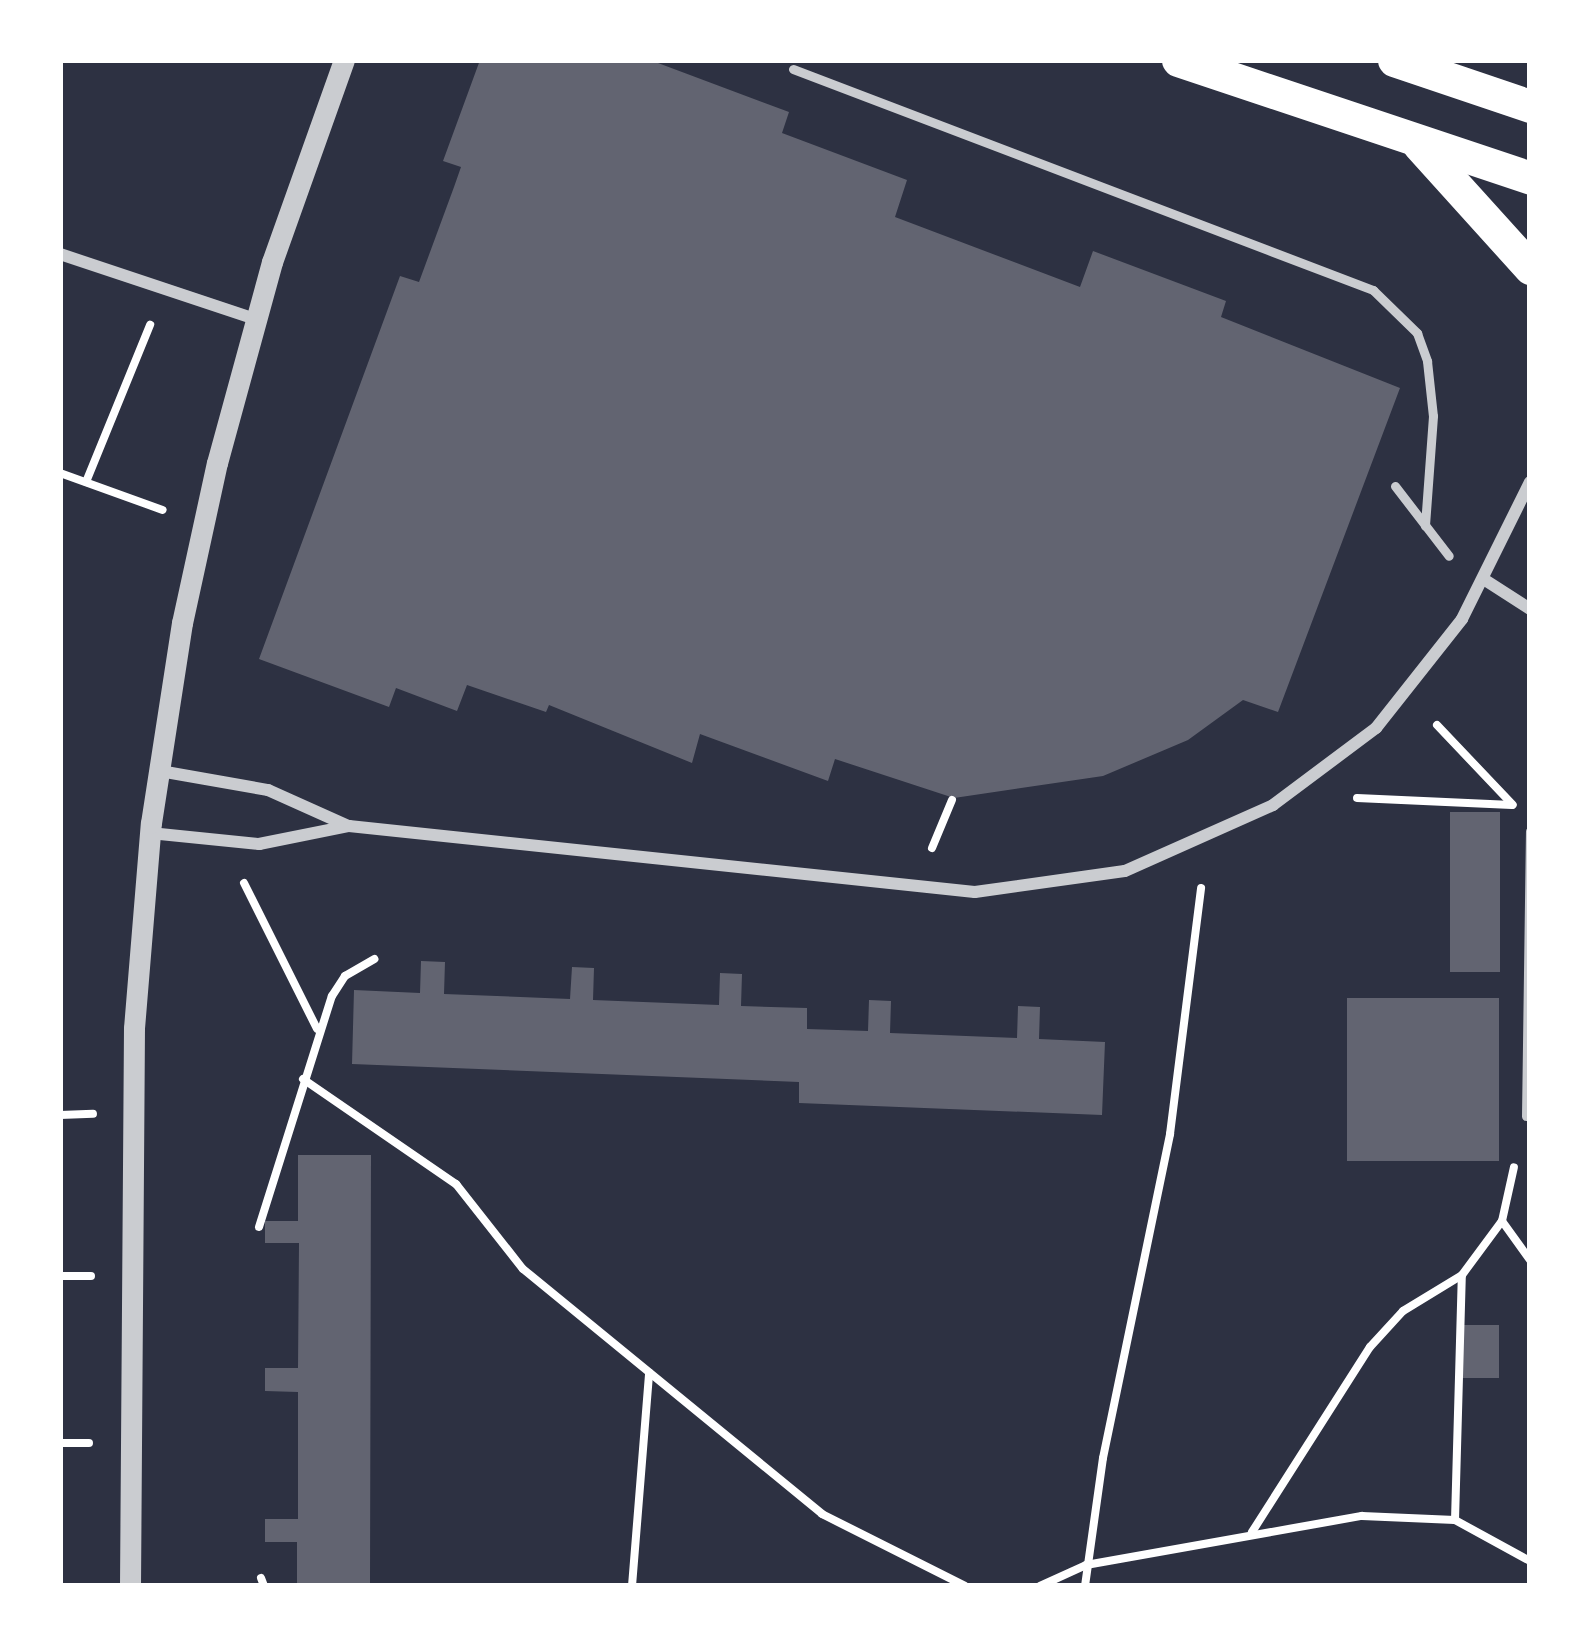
<!DOCTYPE html>
<style>
body{margin:0}
#map{position:relative;width:1590px;height:1646px;overflow:hidden;background:#2d3142;font-family:"Varela Round",sans-serif}
div>[style]{position:absolute}
[style*='--x']{left:calc(var(--x)*1px);top:calc(var(--y)*1px);width:calc(var(--w)*1px);rotate:calc(var(--a)*1deg)}
.building>*{inset:0;background:#626471;transform-origin:0 0}
.path>*{height:8px;margin:-4px;padding:0 4px;transform-origin:4px;border-radius:4px;background:#fff}
.service>*{height:9px;margin:-4.5px;padding:0 4.5px;transform-origin:4.5px;border-radius:4.5px;background:#caccd0}
.minor>*{height:12px;margin:-6px;padding:0 6px;transform-origin:6px;border-radius:6px;background:#caccd0}
.tertiary>*{height:21px;margin:-10.5px;padding:0 10.5px;transform-origin:10.5px;border-radius:10.5px;background:#caccd0}
.trunk>*{height:33px;margin:-16.5px;padding:0 16.5px;transform-origin:16.5px;border-radius:16.5px;background:#fff}
span{translate:-50% -50%;white-space:nowrap;text-align:center;line-height:1.15;-webkit-text-stroke:9px #fff;paint-order:stroke}
.frame{position:absolute;inset:0;border:63px solid #fff;pointer-events:none}
</style>
<div id="map">
<div class="building">
<i style="clip-path:polygon(480px 60px,650px 60px,789px 112px,782px 133px,907px 180px,895px 217px,1080px 287px,1093px 251px,1226px 301px,1221px 317px,1400px 388px,1278px 712px,1243px 700px,1188px 740px,1103px 776px,954px 798px,835px 759px,828px 781px,700px 734px,692px 763px,549px 705px,546px 712px,467px 685px,457px 711px,396px 688px,389px 707px,259px 659px,400px 276px,419px 282px,454px 187px,461px 167px,443px 161px)"></i>
<i style="left:1450px;top:812px;width:50px;height:160px"></i>
<i style="clip-path:polygon(421px 961px,445px 962px,444px 994px,570px 999px,572px 967px,594px 968px,593px 1000px,719px 1005px,720px 973px,742px 974px,741px 1006px,807px 1008px,807px 1029px,868px 1031px,869px 1000px,891px 1001px,890px 1033px,1017px 1038px,1018px 1006px,1040px 1007px,1039px 1039px,1105px 1042px,1102px 1115px,799px 1103px,799px 1082px,352px 1064px,354px 990px,420px 993px)"></i>
<i style="left:1347px;top:998px;width:152px;height:163px"></i>
<i style="clip-path:polygon(298px 1155px,371px 1155px,370px 1586px,297px 1586px,297px 1542px,265px 1542px,265px 1519px,298px 1519px,298px 1392px,265px 1391px,265px 1368px,298px 1368px,299px 1243px,265px 1243px,265px 1221px,298px 1221px)"></i>
<i style="left:1462px;top:1325px;width:37px;height:53px"></i>
</div>
<div class="path">
<i style="--x:60;--y:473;--w:109;--a:19.8"></i>
<i style="--x:86;--y:482;--w:170;--a:-67.8"></i>
<i style="--x:1437;--y:725;--w:110;--a:46.5"></i>
<i style="--x:1357;--y:798;--w:155;--a:2.6"></i>
<i style="--x:932;--y:848;--w:52;--a:-67.4"></i>
<i style="--x:244;--y:883;--w:163;--a:63.4"></i>
<i style="--x:303;--y:1079;--w:186;--a:34.5"></i>
<i style="--x:456;--y:1184;--w:108;--a:51.8"></i>
<i style="--x:523;--y:1269;--w:387;--a:39.3"></i>
<i style="--x:822;--y:1514;--w:160;--a:26.7"></i>
<i style="--x:60;--y:1115;--w:33;--a:-2"></i>
<i style="--x:1502;--y:1221;--w:48;--a:54.3"></i>
<i style="--x:259;--y:1227;--w:242;--a:-72.5"></i>
<i style="--x:332;--y:996;--w:24;--a:-57"></i>
<i style="--x:345;--y:976;--w:34;--a:-30"></i>
<i style="--x:60;--y:1276;--w:31;--a:0"></i>
<i style="--x:60;--y:1443;--w:29;--a:0"></i>
<i style="--x:1455;--y:1520;--w:244;--a:-88.4"></i>
<i style="--x:1252;--y:1532;--w:219;--a:-57.5"></i>
<i style="--x:1370;--y:1347;--w:49;--a:-47.5"></i>
<i style="--x:1403;--y:1311;--w:69;--a:-31.4"></i>
<i style="--x:1462;--y:1275;--w:67;--a:-53.5"></i>
<i style="--x:1502;--y:1221;--w:55;--a:-77.5"></i>
<i style="--x:261;--y:1578;--w:9;--a:69"></i>
<i style="--x:632;--y:1586;--w:214;--a:-85.4"></i>
<i style="--x:1040;--y:1586;--w:51;--a:-24.5"></i>
<i style="--x:1086;--y:1565;--w:280;--a:-10.1"></i>
<i style="--x:1362;--y:1516;--w:93;--a:2.5"></i>
<i style="--x:1455;--y:1520;--w:85;--a:28.7"></i>
<i style="--x:1085;--y:1586;--w:129;--a:-82"></i>
<i style="--x:1103;--y:1458;--w:331;--a:-78.3"></i>
<i style="--x:1170;--y:1134;--w:248;--a:-82.8"></i>
</div>
<div class="service">
<i style="--x:793;--y:69;--w:621;--a:20.86"></i>
<i style="--x:1373;--y:290;--w:62;--a:44.3"></i>
<i style="--x:1417;--y:333;--w:30;--a:70"></i>
<i style="--x:1427;--y:361;--w:55;--a:83.8"></i>
<i style="--x:1433;--y:416;--w:110;--a:94.2"></i>
<i style="--x:1395;--y:486;--w:88;--a:52.4"></i>
<i style="--x:1526;--y:1116;--w:285;--a:-89.2"></i>
</div>
<div class="minor">
<i style="--x:60;--y:254;--w:206;--a:18.4"></i>
<i style="--x:1485;--y:580;--w:54;--a:32.8"></i>
<i style="--x:160;--y:771;--w:110;--a:10"></i>
<i style="--x:268;--y:790;--w:88;--a:24.2"></i>
<i style="--x:150;--y:833;--w:110;--a:5.8"></i>
<i style="--x:259;--y:844;--w:92;--a:-11.3"></i>
<i style="--x:349;--y:826;--w:629;--a:6.02"></i>
<i style="--x:975;--y:892;--w:151;--a:-8"></i>
<i style="--x:1125;--y:871;--w:162;--a:-24"></i>
<i style="--x:1273;--y:805;--w:129;--a:-36.8"></i>
<i style="--x:1376;--y:728;--w:139;--a:-51.7"></i>
<i style="--x:1462;--y:619;--w:153;--a:-63.6"></i>
</div>
<div class="tertiary">
<i style="--x:130;--y:1586;--w:558;--a:-89.59"></i>
<i style="--x:134;--y:1028;--w:206;--a:-85.3"></i>
<i style="--x:151;--y:823;--w:202;--a:-81.2"></i>
<i style="--x:182;--y:623;--w:164;--a:-77.7"></i>
<i style="--x:217;--y:463;--w:208;--a:-74.7"></i>
<i style="--x:272;--y:262;--w:214;--a:-70.4"></i>
</div>
<div class="trunk">
<i style="--x:1178;--y:60;--w:371;--a:18.5"></i>
<i style="--x:1394;--y:60;--w:144;--a:18.7"></i>
<i style="--x:1419;--y:145;--w:166;--a:47.9"></i>
</div>
<div class="frame"></div>
</div>
